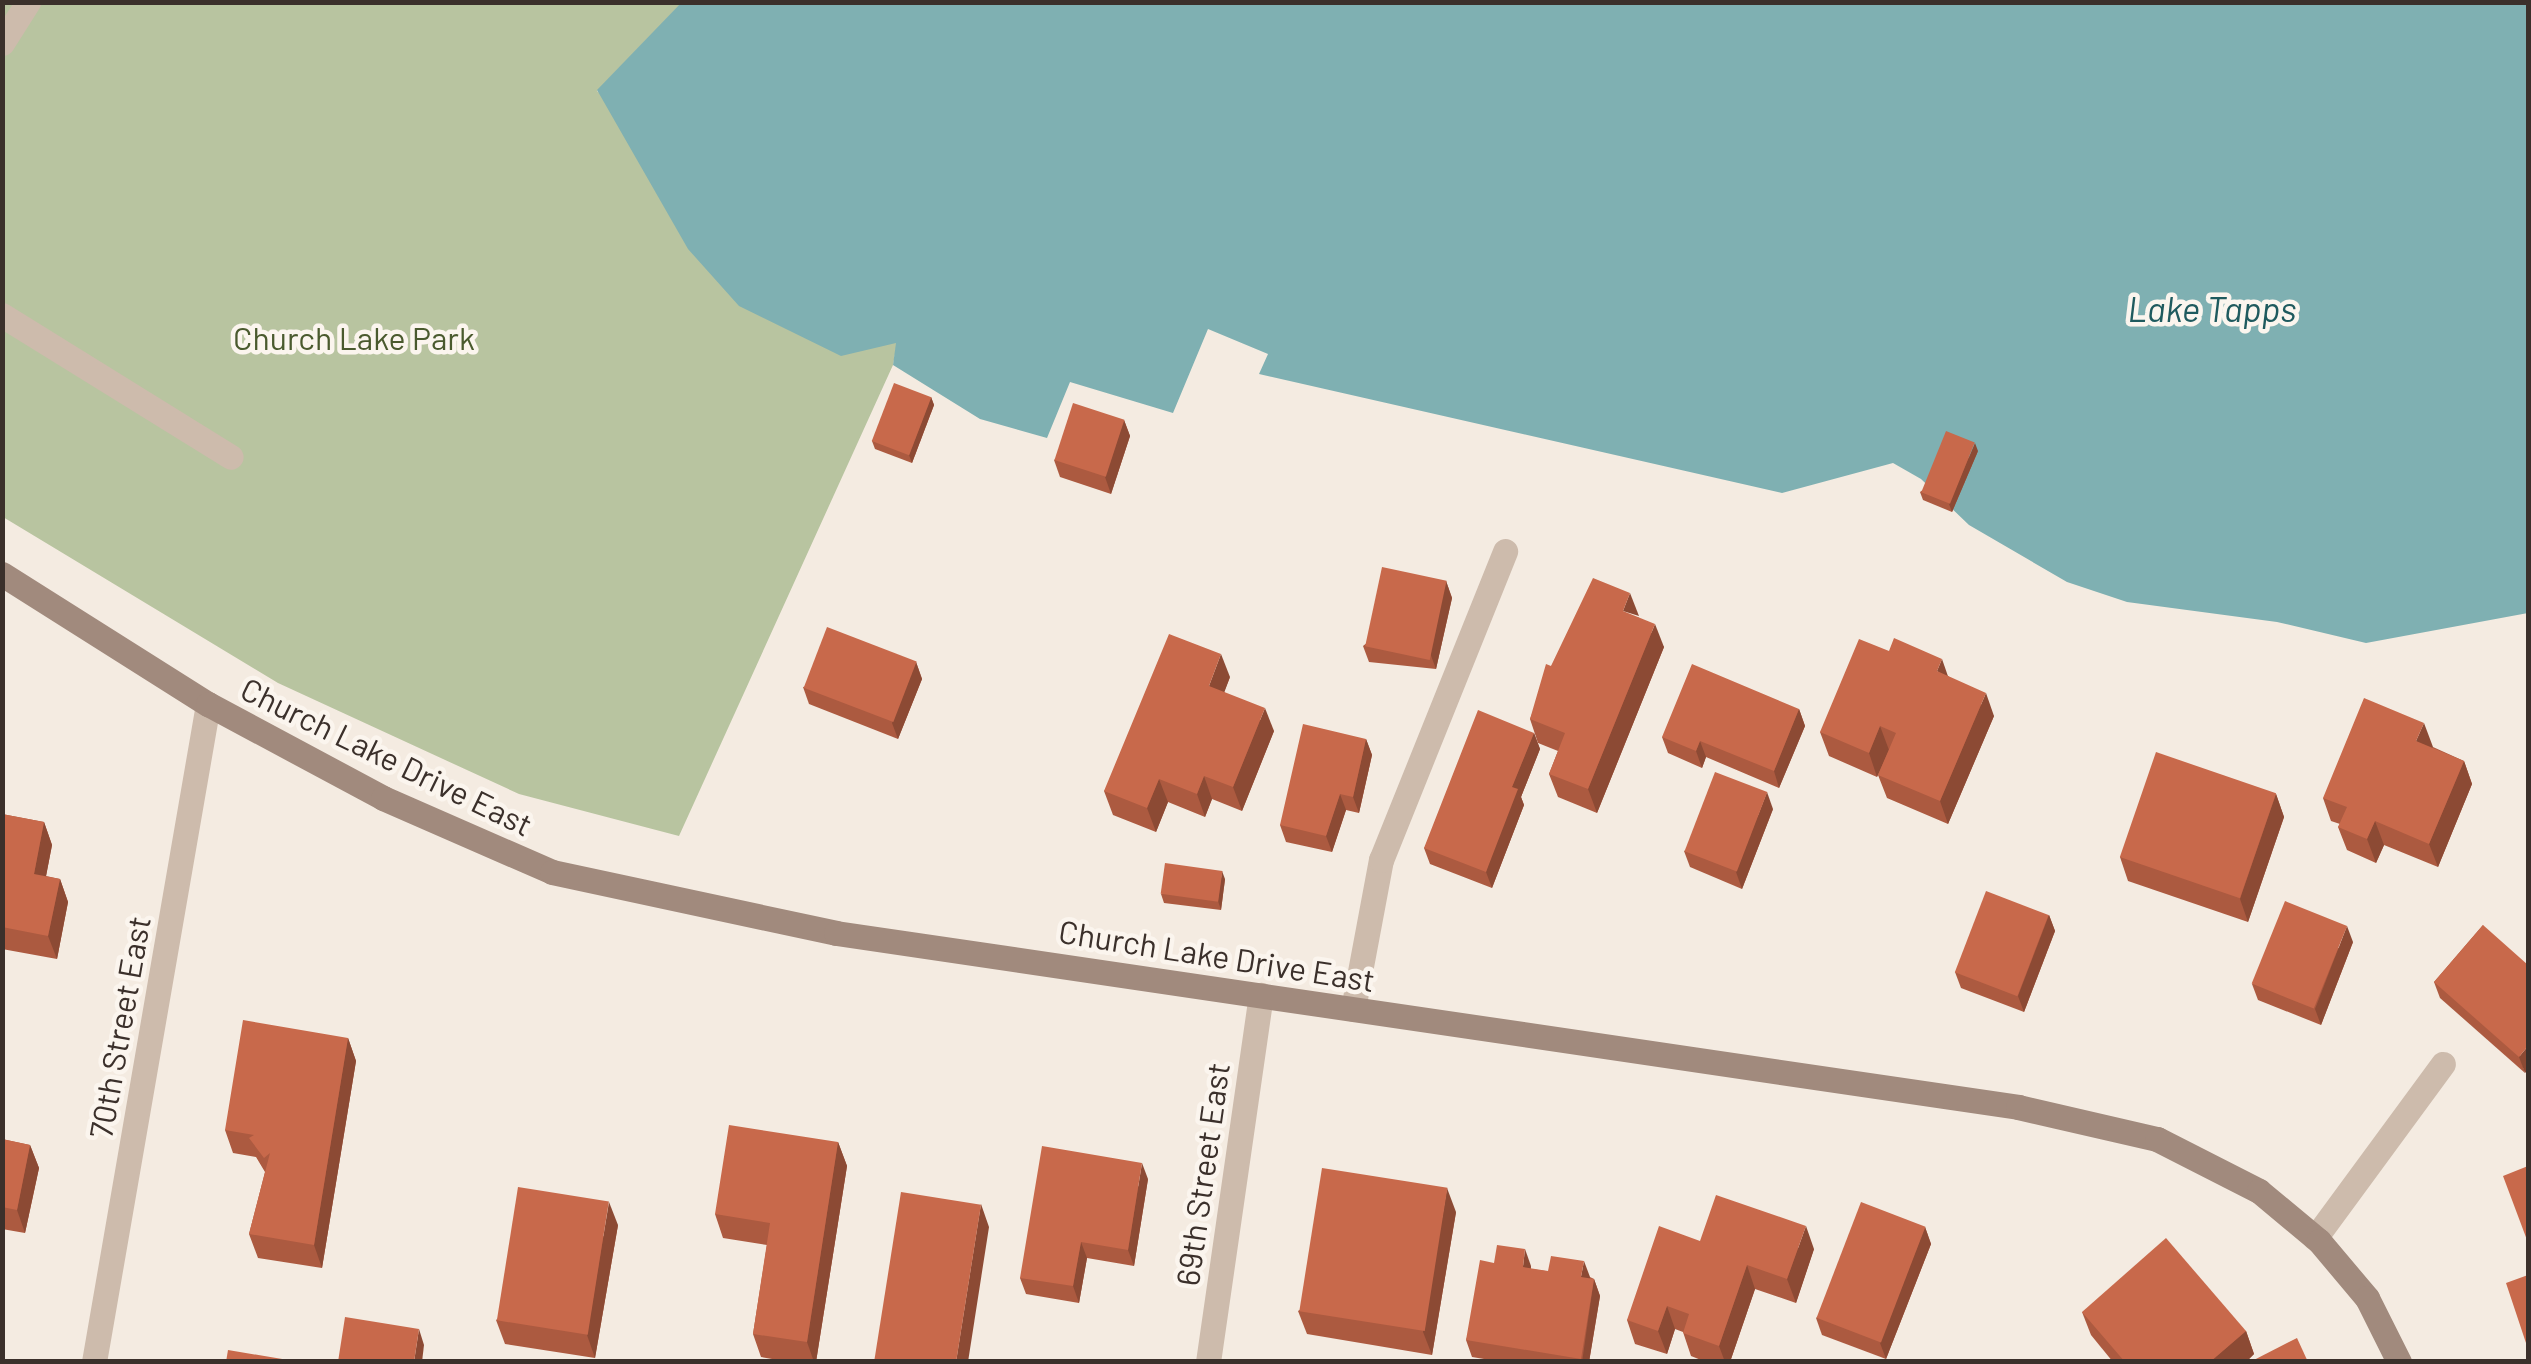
<!DOCTYPE html>
<style>
body{margin:0}
#map{position:relative;width:2531px;height:1364px;overflow:hidden;background:#f4ebe1;font-family:Barlow,sans-serif}
div>[style]{position:absolute}
[style*='--x']{left:calc(var(--x)*1px);top:calc(var(--y)*1px);width:calc(var(--w)*1px);rotate:calc(var(--a)*1deg)}
.green>*{inset:0;background:#b8c4a0}
.water>*{inset:0;background:#7fb0b2}
.lane>*{height:25px;margin:-12.5px;padding:0 12.5px;transform-origin:12.5px;border-radius:12.5px;background:#cdbbac}
.street>*{height:25px;margin:-12.5px;padding:0 12.5px;transform-origin:12.5px;border-radius:12.5px;background:#cdbbac}
.secondary>*{height:25px;margin:-12.5px;padding:0 12.5px;transform-origin:12.5px;border-radius:12.5px;background:#a18a7d}
.wall>*{inset:0;background:#ac5a40}
.shaded-wall>*{inset:0;background:#8c4a34}
.building>*{inset:0;background:#c8694b;transform-origin:0 0}
span{translate:-50% -50%;white-space:nowrap;text-align:center;line-height:1.15;-webkit-text-stroke:9px #fbf5ee;paint-order:stroke}
.park-label{font-size:32px;color:#4a5a2e}
.street-label{font-size:32px;color:#3b302b}
.water-label{font-size:35px;color:#1f5a5e;font-style:italic}
.frame{position:absolute;inset:0;border:5px solid #3b302b;pointer-events:none}
</style>
<div id="map">
<div class="green">
<i style="clip-path:polygon(2px 3px,682px 3px,597px 91px,897px 343px,893px 365px,679px 836px,519px 794px,278px 683px,3px 517px)"></i>
</div>
<div class="water">
<i style="clip-path:polygon(682px 2px,2528px 3px,2528px 613px,2366px 643px,2277px 622px,2127px 602px,2067px 582px,1969px 525px,1921px 479px,1893px 463px,1782px 493px,1259px 374px,1268px 354px,1208px 329px,1173px 413px,1070px 382px,1047px 438px,980px 419px,893px 365px,896px 343px,841px 356px,739px 306px,688px 249px,597px 90px)"></i>
</div>
<div class="lane">
<i style="--x:2;--y:43;--w:49;--a:-57.6"></i>
<i style="--x:2;--y:315;--w:269;--a:31.8"></i>
<i style="--x:1353;--y:1009;--w:152;--a:-79.4"></i>
<i style="--x:1381;--y:860;--w:333;--a:-68.1"></i>
<i style="--x:2315;--y:1238;--w:216;--a:-53.7"></i>
</div>
<div class="street">
<i style="--x:94;--y:1362;--w:668;--a:-80.17"></i>
<i style="--x:1208;--y:1362;--w:371;--a:-81.8"></i>
</div>
<div class="secondary">
<i style="--x:2;--y:574;--w:244;--a:32.3"></i>
<i style="--x:208;--y:704;--w:199;--a:28.2"></i>
<i style="--x:383;--y:798;--w:184;--a:23.6"></i>
<i style="--x:552;--y:872;--w:290;--a:12.1"></i>
<i style="--x:836;--y:933;--w:1195;--a:8.37"></i>
<i style="--x:2018;--y:1107;--w:143;--a:13"></i>
<i style="--x:2157;--y:1139;--w:114;--a:27"></i>
<i style="--x:2259;--y:1191;--w:78;--a:39.8"></i>
<i style="--x:2319;--y:1241;--w:75;--a:49.9"></i>
<i style="--x:2367;--y:1298;--w:72;--a:63.4"></i>
</div>
<div class="wall">
<i style="clip-path:polygon(931px 397px,934px 405px,912px 463px,875px 449px,872px 441px)"></i>
<i style="clip-path:polygon(1124px 420px,1130px 436px,1111px 494px,1060px 477px,1054px 460px)"></i>
<i style="clip-path:polygon(1978px 451px,1952px 512px,1923px 500px,1920px 492px)"></i>
<i style="clip-path:polygon(1446px 581px,1452px 598px,1436px 669px,1369px 662px,1363px 646px)"></i>
<i style="clip-path:polygon(1638px 617px,1664px 647px,1597px 813px,1558px 797px,1549px 774px,1558px 751px,1538px 743px,1530px 719px,1551px 666px)"></i>
<i style="clip-path:polygon(916px 662px,922px 679px,898px 739px,809px 704px,803px 687px)"></i>
<i style="clip-path:polygon(1948px 676px,1994px 716px,1948px 824px,1887px 798px,1878px 775px,1889px 750px,1877px 777px,1829px 756px,1820px 732px)"></i>
<i style="clip-path:polygon(1230px 677px,1224px 692px,1274px 731px,1242px 811px,1212px 799px,1205px 817px,1168px 802px,1156px 832px,1113px 815px,1104px 791px)"></i>
<i style="clip-path:polygon(1799px 709px,1805px 726px,1779px 788px,1706px 757px,1702px 768px,1668px 753px,1662px 737px)"></i>
<i style="clip-path:polygon(1534px 733px,1540px 749px,1521px 797px,1524px 805px,1492px 888px,1430px 864px,1424px 848px)"></i>
<i style="clip-path:polygon(1366px 739px,1372px 755px,1359px 813px,1346px 810px,1332px 852px,1286px 842px,1280px 825px)"></i>
<i style="clip-path:polygon(2433px 747px,2464px 761px,2472px 784px,2438px 867px,2384px 845px,2376px 863px,2347px 850px,2338px 827px,2340px 824px,2331px 821px,2323px 798px)"></i>
<i style="clip-path:polygon(2276px 794px,2284px 817px,2248px 922px,2128px 881px,2120px 857px)"></i>
<i style="clip-path:polygon(1773px 809px,1742px 889px,1690px 867px,1684px 851px)"></i>
<i style="clip-path:polygon(2px 814px,44px 822px,52px 845px,46px 876px,60px 879px,68px 902px,57px 959px,2px 949px)"></i>
<i style="clip-path:polygon(1225px 879px,1221px 910px,1164px 903px,1161px 894px)"></i>
<i style="clip-path:polygon(2049px 915px,2055px 931px,2024px 1012px,1961px 988px,1955px 972px)"></i>
<i style="clip-path:polygon(2483px 925px,2525px 1073px,2440px 998px,2434px 982px)"></i>
<i style="clip-path:polygon(2353px 942px,2321px 1025px,2258px 1000px,2252px 984px)"></i>
<i style="clip-path:polygon(348px 1038px,356px 1061px,322px 1268px,258px 1258px,249px 1234px,265px 1172px,256px 1157px,233px 1153px,225px 1130px)"></i>
<i style="clip-path:polygon(2px 1139px,30px 1145px,39px 1168px,25px 1233px,2px 1229px)"></i>
<i style="clip-path:polygon(838px 1142px,847px 1166px,816px 1362px,789px 1362px,761px 1357px,753px 1334px,767px 1245px,723px 1238px,715px 1214px)"></i>
<i style="clip-path:polygon(1148px 1179px,1134px 1266px,1087px 1258px,1079px 1303px,1026px 1294px,1020px 1278px)"></i>
<i style="clip-path:polygon(1456px 1212px,1432px 1355px,1307px 1334px,1298px 1311px)"></i>
<i style="clip-path:polygon(618px 1225px,595px 1358px,505px 1344px,496px 1320px)"></i>
<i style="clip-path:polygon(1925px 1227px,1931px 1244px,1886px 1359px,1822px 1335px,1816px 1318px)"></i>
<i style="clip-path:polygon(1700px 1241px,1814px 1249px,1796px 1303px,1755px 1289px,1730px 1362px,1706px 1362px,1691px 1356px,1683px 1332px,1675px 1329px,1667px 1354px,1635px 1344px,1627px 1320px)"></i>
<i style="clip-path:polygon(1494px 1263px,1531px 1266px,1531px 1269px,1590px 1277px,1594px 1279px,1600px 1296px,1589px 1362px,1502px 1362px,1472px 1357px,1466px 1340px)"></i>
<i style="clip-path:polygon(2082px 1312px,2246px 1331px,2254px 1354px,2246px 1362px,2113px 1362px,2091px 1335px)"></i>
</div>
<div class="shaded-wall">
<i style="clip-path:polygon(931px 397px,934px 405px,912px 463px,909px 455px)"></i>
<i style="clip-path:polygon(1124px 420px,1130px 436px,1111px 494px,1105px 477px)"></i>
<i style="clip-path:polygon(1975px 443px,1978px 451px,1952px 512px,1949px 504px)"></i>
<i style="clip-path:polygon(1446px 581px,1452px 598px,1436px 669px,1430px 653px)"></i>
<i style="clip-path:polygon(1630px 593px,1639px 616px,1623px 611px)"></i>
<i style="clip-path:polygon(1655px 624px,1664px 647px,1597px 813px,1588px 789px)"></i>
<i style="clip-path:polygon(1221px 654px,1230px 677px,1218px 709px,1209px 686px)"></i>
<i style="clip-path:polygon(1942px 659px,1950px 682px,1937px 671px)"></i>
<i style="clip-path:polygon(916px 662px,922px 679px,898px 739px,892px 723px)"></i>
<i style="clip-path:polygon(1986px 693px,1994px 716px,1948px 824px,1940px 801px)"></i>
<i style="clip-path:polygon(1265px 708px,1274px 731px,1242px 811px,1233px 787px)"></i>
<i style="clip-path:polygon(1799px 709px,1805px 726px,1779px 788px,1774px 771px)"></i>
<i style="clip-path:polygon(2424px 723px,2433px 747px,2425px 764px,2416px 741px)"></i>
<i style="clip-path:polygon(1880px 726px,1889px 750px,1877px 777px,1869px 753px)"></i>
<i style="clip-path:polygon(1534px 733px,1540px 749px,1521px 797px,1524px 805px,1492px 888px,1486px 872px,1512px 787px)"></i>
<i style="clip-path:polygon(1366px 739px,1372px 755px,1359px 813px,1353px 797px)"></i>
<i style="clip-path:polygon(1700px 741px,1706px 757px,1702px 768px,1696px 751px)"></i>
<i style="clip-path:polygon(2464px 761px,2472px 784px,2438px 867px,2429px 844px)"></i>
<i style="clip-path:polygon(1204px 776px,1212px 799px,1205px 817px,1197px 794px)"></i>
<i style="clip-path:polygon(1159px 779px,1168px 802px,1156px 832px,1147px 808px)"></i>
<i style="clip-path:polygon(1767px 792px,1773px 809px,1742px 889px,1736px 872px)"></i>
<i style="clip-path:polygon(1340px 794px,1346px 810px,1332px 852px,1326px 836px)"></i>
<i style="clip-path:polygon(2276px 794px,2284px 817px,2248px 922px,2240px 899px)"></i>
<i style="clip-path:polygon(2375px 821px,2384px 845px,2376px 863px,2367px 839px)"></i>
<i style="clip-path:polygon(44px 822px,52px 845px,42px 897px,34px 874px)"></i>
<i style="clip-path:polygon(1222px 871px,1225px 879px,1221px 910px,1218px 901px)"></i>
<i style="clip-path:polygon(60px 879px,68px 902px,57px 959px,48px 936px)"></i>
<i style="clip-path:polygon(2049px 915px,2055px 931px,2024px 1012px,2018px 996px)"></i>
<i style="clip-path:polygon(2347px 926px,2353px 942px,2321px 1025px,2315px 1009px)"></i>
<i style="clip-path:polygon(348px 1038px,356px 1061px,322px 1268px,314px 1245px)"></i>
<i style="clip-path:polygon(2528px 1046px,2528px 1070px,2525px 1073px,2519px 1057px)"></i>
<i style="clip-path:polygon(838px 1142px,847px 1166px,816px 1362px,814px 1362px,807px 1342px)"></i>
<i style="clip-path:polygon(30px 1145px,39px 1168px,25px 1233px,17px 1210px)"></i>
<i style="clip-path:polygon(1142px 1163px,1148px 1179px,1134px 1266px,1128px 1250px)"></i>
<i style="clip-path:polygon(1447px 1188px,1456px 1212px,1432px 1355px,1423px 1332px)"></i>
<i style="clip-path:polygon(609px 1202px,618px 1225px,595px 1358px,587px 1335px)"></i>
<i style="clip-path:polygon(981px 1204px,989px 1227px,968px 1362px,956px 1362px)"></i>
<i style="clip-path:polygon(1806px 1226px,1814px 1249px,1796px 1303px,1787px 1279px)"></i>
<i style="clip-path:polygon(1925px 1227px,1931px 1244px,1886px 1359px,1880px 1343px)"></i>
<i style="clip-path:polygon(1081px 1242px,1087px 1258px,1079px 1303px,1073px 1286px)"></i>
<i style="clip-path:polygon(1525px 1249px,1531px 1266px,1529px 1284px,1523px 1267px)"></i>
<i style="clip-path:polygon(1584px 1261px,1590px 1277px,1587px 1293px,1581px 1277px)"></i>
<i style="clip-path:polygon(1747px 1265px,1755px 1289px,1730px 1362px,1725px 1362px,1719px 1346px)"></i>
<i style="clip-path:polygon(1594px 1279px,1600px 1296px,1589px 1362px,1582px 1362px)"></i>
<i style="clip-path:polygon(1667px 1306px,1675px 1329px,1667px 1354px,1658px 1331px)"></i>
<i style="clip-path:polygon(419px 1329px,424px 1345px,422px 1362px,414px 1362px)"></i>
<i style="clip-path:polygon(2246px 1331px,2254px 1354px,2246px 1362px,2210px 1362px)"></i>
</div>
<div class="building">
<i style="left:894px;top:383px;width:40px;height:62px;rotate:21deg"></i>
<i style="left:1073px;top:403px;width:54px;height:60px;rotate:18deg"></i>
<i style="left:1946px;top:431px;width:31px;height:66px;rotate:22deg"></i>
<i style="left:1382px;top:567px;width:66px;height:81px;rotate:12deg"></i>
<i style="clip-path:polygon(1593px 578px,1630px 593px,1623px 611px,1655px 624px,1588px 789px,1549px 774px,1565px 733px,1530px 719px,1546px 664px,1551px 666px)"></i>
<i style="left:827px;top:627px;width:96px;height:65px;rotate:21deg"></i>
<i style="clip-path:polygon(1169px 634px,1221px 654px,1209px 686px,1265px 708px,1233px 787px,1204px 776px,1197px 794px,1159px 779px,1147px 808px,1104px 791px)"></i>
<i style="clip-path:polygon(1894px 638px,1942px 659px,1937px 671px,1986px 693px,1940px 801px,1878px 775px,1896px 733px,1880px 726px,1869px 753px,1820px 732px,1859px 639px,1889px 651px)"></i>
<i style="clip-path:polygon(1692px 664px,1799px 709px,1774px 771px,1700px 741px,1696px 751px,1662px 737px)"></i>
<i style="clip-path:polygon(2364px 698px,2424px 723px,2416px 741px,2464px 761px,2429px 844px,2375px 821px,2367px 839px,2338px 827px,2347px 807px,2323px 798px)"></i>
<i style="clip-path:polygon(1478px 710px,1534px 733px,1512px 787px,1518px 789px,1486px 872px,1424px 848px)"></i>
<i style="clip-path:polygon(1303px 724px,1366px 739px,1353px 797px,1340px 794px,1326px 836px,1280px 825px)"></i>
<i style="left:2156px;top:752px;width:127px;height:111px;rotate:19deg"></i>
<i style="left:1715px;top:772px;width:56px;height:85px;rotate:21deg"></i>
<i style="clip-path:polygon(2px 814px,44px 822px,34px 874px,60px 879px,48px 936px,2px 927px)"></i>
<i style="left:1165px;top:863px;width:58px;height:31px;rotate:8deg"></i>
<i style="left:1986px;top:891px;width:67px;height:87px;rotate:21deg"></i>
<i style="left:2285px;top:901px;width:67px;height:89px;rotate:22deg"></i>
<i style="clip-path:polygon(2483px 925px,2528px 965px,2528px 1046px,2519px 1057px,2434px 982px)"></i>
<i style="clip-path:polygon(243px 1020px,348px 1038px,314px 1245px,249px 1234px,270px 1153px,264px 1158px,249px 1138px,254px 1135px,225px 1130px)"></i>
<i style="clip-path:polygon(729px 1125px,838px 1142px,807px 1342px,753px 1334px,770px 1223px,715px 1214px)"></i>
<i style="clip-path:polygon(2px 1139px,30px 1145px,17px 1210px,2px 1207px)"></i>
<i style="clip-path:polygon(1042px 1146px,1142px 1163px,1128px 1250px,1081px 1242px,1073px 1286px,1020px 1278px)"></i>
<i style="clip-path:polygon(2528px 1166px,2528px 1239px,2527px 1240px,2503px 1176px)"></i>
<i style="left:1322px;top:1168px;width:127px;height:145px;rotate:9deg"></i>
<i style="left:518px;top:1187px;width:92px;height:135px;rotate:9deg"></i>
<i style="left:901px;top:1192px;width:81px;height:172px;rotate:9deg"></i>
<i style="clip-path:polygon(1716px 1195px,1806px 1226px,1787px 1279px,1747px 1265px,1719px 1346px,1683px 1333px,1689px 1314px,1667px 1306px,1658px 1331px,1627px 1320px,1659px 1226px,1700px 1241px)"></i>
<i style="left:1861px;top:1202px;width:69px;height:124px;rotate:21deg"></i>
<i style="clip-path:polygon(2166px 1238px,2246px 1331px,2210px 1362px,2125px 1362px,2082px 1312px)"></i>
<i style="clip-path:polygon(1497px 1245px,1525px 1249px,1523px 1267px,1548px 1271px,1551px 1256px,1584px 1261px,1581px 1277px,1594px 1279px,1581px 1359px,1466px 1340px,1480px 1260px,1494px 1263px)"></i>
<i style="clip-path:polygon(2528px 1275px,2528px 1349px,2506px 1283px)"></i>
<i style="clip-path:polygon(345px 1317px,419px 1329px,414px 1362px,338px 1362px)"></i>
<i style="clip-path:polygon(2297px 1338px,2308px 1362px,2250px 1362px)"></i>
<i style="clip-path:polygon(228px 1350px,300px 1362px,226px 1362px)"></i>
</div>
<div class="park-label">
<span style="left:354px;top:337px">Church Lake Park</span>
</div>
<div class="street-label">
<span style="left:387px;top:756px;rotate:26deg">Church Lake Drive East</span>
<span style="left:1217px;top:955px;rotate:9deg">Church Lake Drive East</span>
<span style="left:119px;top:1027px;rotate:-80deg">70th Street East</span>
<span style="left:1202px;top:1174px;rotate:-82deg">69th Street East</span>
</div>
<div class="water-label">
<span style="left:2212px;top:308px">Lake Tapps</span>
</div>
<div class="frame"></div>
</div>
